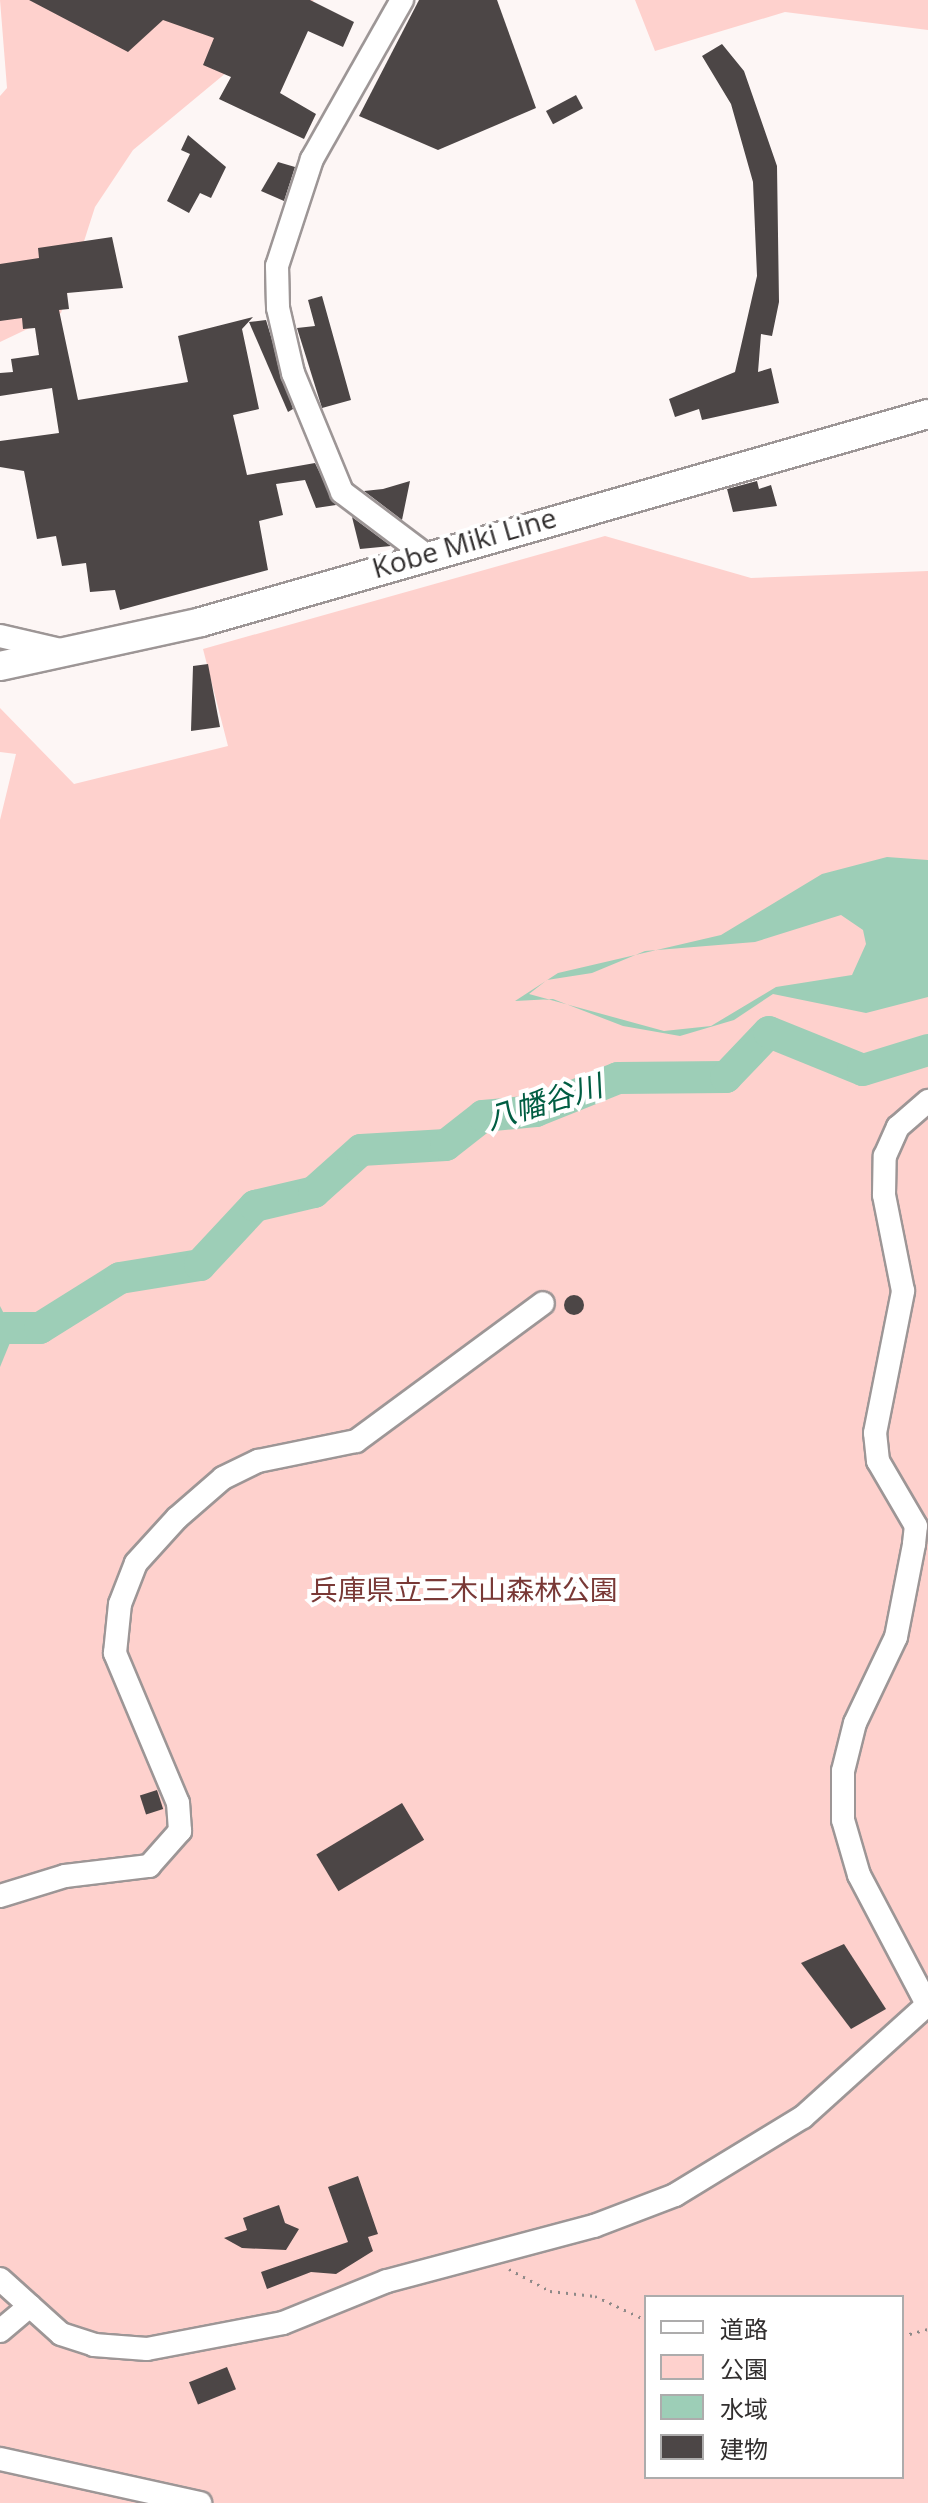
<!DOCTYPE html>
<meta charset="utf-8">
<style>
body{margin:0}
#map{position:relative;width:928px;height:2503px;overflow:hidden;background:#fdf6f5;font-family:"Open Sans","Noto Sans JP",sans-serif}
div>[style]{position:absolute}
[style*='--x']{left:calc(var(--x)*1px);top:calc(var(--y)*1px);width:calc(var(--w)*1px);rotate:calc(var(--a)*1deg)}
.green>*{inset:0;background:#fed1cd}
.water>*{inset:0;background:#9dceb7}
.river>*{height:32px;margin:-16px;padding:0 16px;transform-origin:16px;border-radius:16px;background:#9dceb7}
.building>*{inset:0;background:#4c4646;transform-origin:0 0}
.round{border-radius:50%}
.path>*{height:3px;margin-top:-1.5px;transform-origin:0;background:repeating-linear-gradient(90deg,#8e8988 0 2px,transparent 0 8px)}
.roads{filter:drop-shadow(2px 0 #9d9696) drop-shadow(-2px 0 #9d9696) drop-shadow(0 2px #9d9696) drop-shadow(0 -2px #9d9696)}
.minor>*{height:22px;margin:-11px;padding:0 11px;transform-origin:11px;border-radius:11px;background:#fff}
.major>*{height:28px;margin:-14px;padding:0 14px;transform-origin:14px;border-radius:14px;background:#fff}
span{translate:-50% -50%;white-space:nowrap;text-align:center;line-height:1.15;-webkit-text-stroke:8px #fff;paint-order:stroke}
.street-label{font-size:28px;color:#322f2f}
.park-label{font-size:28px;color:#793936}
.water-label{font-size:30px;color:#005d42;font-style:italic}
.legend{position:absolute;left:644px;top:2295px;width:260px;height:184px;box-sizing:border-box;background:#fff;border:2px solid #adacac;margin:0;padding:10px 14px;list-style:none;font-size:24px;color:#322f2f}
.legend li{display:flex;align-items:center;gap:16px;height:40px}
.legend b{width:40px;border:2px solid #adacac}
</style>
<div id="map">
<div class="green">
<i style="clip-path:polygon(0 0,314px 0,133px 150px,95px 207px,61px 313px,0 342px,0 96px,7px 88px)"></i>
<i style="clip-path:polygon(635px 0,928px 0,928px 30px,785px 12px,655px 51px)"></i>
<i style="clip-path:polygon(evenodd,605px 536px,751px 578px,928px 571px,928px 2503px,0 2503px,0 820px,16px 754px,0 752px,0 708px,74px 784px,228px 746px,203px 649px,605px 536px,646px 2297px,902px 2297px,902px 2477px,646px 2477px,646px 2297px)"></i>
</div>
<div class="water">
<i style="clip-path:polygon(evenodd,887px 857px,928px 860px,928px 997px,866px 1013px,773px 994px,734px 1020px,680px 1036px,623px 1026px,553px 999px,515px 1001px,558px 973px,721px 935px,822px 874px,887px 857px,841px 915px,863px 930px,866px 944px,852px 975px,776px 987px,711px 1026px,664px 1031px,529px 994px,547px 980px,592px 973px,645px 951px,755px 942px,841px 915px)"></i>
<i style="clip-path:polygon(0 1306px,14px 1333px,0 1367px)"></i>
</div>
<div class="river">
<i style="--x:5;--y:1328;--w:35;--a:0"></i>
<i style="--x:40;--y:1328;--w:94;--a:-32"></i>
<i style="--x:120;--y:1278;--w:81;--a:-9.2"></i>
<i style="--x:200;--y:1265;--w:81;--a:-47"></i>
<i style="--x:255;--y:1206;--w:61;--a:-13.3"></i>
<i style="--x:314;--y:1192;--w:63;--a:-41.8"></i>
<i style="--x:361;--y:1150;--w:85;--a:-3.4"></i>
<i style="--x:446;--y:1145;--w:47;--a:-38.1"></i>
<i style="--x:483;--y:1116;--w:53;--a:-5.4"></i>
<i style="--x:536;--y:1111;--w:88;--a:-21.9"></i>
<i style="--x:618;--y:1078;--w:108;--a:-0.5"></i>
<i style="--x:726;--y:1077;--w:62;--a:-46.3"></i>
<i style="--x:769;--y:1032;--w:101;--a:22"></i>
<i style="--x:863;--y:1070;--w:68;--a:-17.1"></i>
</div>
<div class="building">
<i style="clip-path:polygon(29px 0,310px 0,354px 22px,343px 47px,308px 31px,280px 93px,316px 114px,304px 139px,219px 99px,231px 77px,203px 65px,214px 38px,163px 20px,128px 52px)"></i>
<i style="clip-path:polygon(419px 0,497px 0,536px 108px,438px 150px,359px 116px)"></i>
<i style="clip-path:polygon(722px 44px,744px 71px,777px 166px,779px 302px,772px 336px,761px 334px,758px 372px,771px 368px,779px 403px,702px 420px,699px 409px,675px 417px,669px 399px,735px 372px,757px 276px,753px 182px,731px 104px,702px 56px)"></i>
<i style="left:576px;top:95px;width:15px;height:34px;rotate:62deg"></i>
<i style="clip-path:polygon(188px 135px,226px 167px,211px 198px,200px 193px,189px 213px,167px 201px,190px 154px,181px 150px)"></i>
<i style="clip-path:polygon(278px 162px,295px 167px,284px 201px,261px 191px)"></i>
<i style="clip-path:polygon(112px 237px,123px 288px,67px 293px,69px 309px,59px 310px,78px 400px,188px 382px,178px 336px,253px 317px,242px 329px,259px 409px,233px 415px,247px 475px,315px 463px,336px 505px,316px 508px,305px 480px,276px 484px,283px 515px,259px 521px,268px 570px,120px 610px,115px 590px,90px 592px,86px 563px,62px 566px,56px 536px,37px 539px,24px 471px,0 467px,0 441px,59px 433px,52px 388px,0 396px,0 373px,13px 372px,11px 359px,39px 355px,35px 328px,23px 329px,22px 318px,0 321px,0 264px,39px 258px,38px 248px)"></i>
<i style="clip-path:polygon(322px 296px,351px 400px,322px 408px,297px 328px,315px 326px,308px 300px)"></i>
<i style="clip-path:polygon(266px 320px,293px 409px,288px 412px,249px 322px)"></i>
<i style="clip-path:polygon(410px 481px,402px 520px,364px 491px,383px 489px)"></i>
<i style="clip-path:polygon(757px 481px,759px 489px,771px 485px,777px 506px,733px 512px,727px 489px)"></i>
<i style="clip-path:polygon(352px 517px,391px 546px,360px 549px)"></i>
<i style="clip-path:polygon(208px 664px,220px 727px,191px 731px,193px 666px)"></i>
<i class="round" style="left:564px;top:1295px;width:20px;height:20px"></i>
<i style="left:157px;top:1790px;width:20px;height:18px;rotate:72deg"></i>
<i style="left:402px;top:1803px;width:43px;height:100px;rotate:59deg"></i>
<i style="clip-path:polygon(844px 1944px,886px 2009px,851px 2029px,801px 1963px)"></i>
<i style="clip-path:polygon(358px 2176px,378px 2234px,368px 2237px,373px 2251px,336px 2274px,311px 2272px,267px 2289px,261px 2272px,348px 2242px,328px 2187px)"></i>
<i style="clip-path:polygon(279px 2205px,285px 2223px,299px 2229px,286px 2250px,242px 2248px,224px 2238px,247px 2230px,243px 2218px)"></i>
<i style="left:227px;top:2367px;width:24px;height:41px;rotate:68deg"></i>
</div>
<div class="path">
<i style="--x:509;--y:2269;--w:47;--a:28.2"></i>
<i style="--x:550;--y:2291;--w:45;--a:6.3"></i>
<i style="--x:595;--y:2296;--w:56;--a:25.2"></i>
<i style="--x:902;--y:2336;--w:27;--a:-15"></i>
</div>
<div class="roads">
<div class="minor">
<i style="--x:402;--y:0;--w:183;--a:119.5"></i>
<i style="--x:312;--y:159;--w:113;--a:108.1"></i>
<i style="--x:277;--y:266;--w:42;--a:88.6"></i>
<i style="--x:278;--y:308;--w:67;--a:77"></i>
<i style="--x:293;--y:373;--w:129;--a:67.6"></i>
<i style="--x:342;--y:492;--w:101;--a:37"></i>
<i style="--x:0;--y:636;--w:62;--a:13.1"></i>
<i style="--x:0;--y:1896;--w:68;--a:-17.1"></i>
<i style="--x:65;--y:1876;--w:85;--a:-6.8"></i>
<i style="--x:149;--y:1866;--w:47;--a:-48.5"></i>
<i style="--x:180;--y:1831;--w:28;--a:-94"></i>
<i style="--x:178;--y:1803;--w:163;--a:-112.8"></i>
<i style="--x:115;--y:1653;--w:49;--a:-84.2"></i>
<i style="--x:120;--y:1604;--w:44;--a:-68.7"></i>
<i style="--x:136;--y:1563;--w:61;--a:-47.7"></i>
<i style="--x:177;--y:1518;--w:61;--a:-41"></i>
<i style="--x:223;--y:1478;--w:39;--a:-26"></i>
<i style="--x:258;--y:1461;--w:100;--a:-11.5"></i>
<i style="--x:356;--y:1441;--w:232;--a:-36.4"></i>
<i style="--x:927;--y:2004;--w:146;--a:-117.8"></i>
<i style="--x:859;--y:1875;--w:57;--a:-106.2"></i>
<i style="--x:843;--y:1820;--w:49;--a:-90"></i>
<i style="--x:843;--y:1771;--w:49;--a:-76"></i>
<i style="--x:855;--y:1723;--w:95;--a:-64.5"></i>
<i style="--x:896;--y:1637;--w:95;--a:-79"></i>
<i style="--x:914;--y:1544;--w:18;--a:-84"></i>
<i style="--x:916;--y:1526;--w:75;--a:-120.3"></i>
<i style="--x:878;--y:1461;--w:28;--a:-96"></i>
<i style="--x:875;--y:1433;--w:145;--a:-78.8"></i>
<i style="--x:903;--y:1291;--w:98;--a:-101.2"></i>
<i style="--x:884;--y:1195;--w:39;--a:-89"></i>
<i style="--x:885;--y:1156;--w:32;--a:-66"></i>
<i style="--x:898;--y:1127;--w:40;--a:-41"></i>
<i style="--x:0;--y:2279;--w:82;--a:42"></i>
<i style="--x:61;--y:2334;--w:35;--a:18"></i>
<i style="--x:94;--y:2345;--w:53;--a:4.3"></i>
<i style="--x:147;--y:2349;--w:138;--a:-10.8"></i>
<i style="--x:283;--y:2323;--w:112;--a:-22"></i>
<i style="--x:387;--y:2281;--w:214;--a:-14.9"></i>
<i style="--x:594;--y:2226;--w:87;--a:-20.9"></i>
<i style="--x:675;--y:2195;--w:150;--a:-31.4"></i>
<i style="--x:803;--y:2117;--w:169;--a:-42.1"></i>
<i style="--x:0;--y:2331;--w:39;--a:-40"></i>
<i style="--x:0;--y:2459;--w:205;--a:12.4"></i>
</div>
<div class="major">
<i style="--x:0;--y:666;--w:206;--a:-12.3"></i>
<i style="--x:201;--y:622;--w:756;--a:-15.97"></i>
</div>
</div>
<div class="street-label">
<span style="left:464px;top:542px;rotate:-16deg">Kobe Miki Line</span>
</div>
<div class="park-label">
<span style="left:464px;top:1589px">兵庫県立三木山森林公園</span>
</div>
<div class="water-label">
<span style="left:544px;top:1102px;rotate:-17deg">八幡谷川</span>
</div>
<ul class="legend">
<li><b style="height:10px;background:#fff"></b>道路</li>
<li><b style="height:22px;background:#fed1cd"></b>公園</li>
<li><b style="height:22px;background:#9dceb7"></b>水域</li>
<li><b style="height:22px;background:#4c4646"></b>建物</li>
</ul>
</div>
